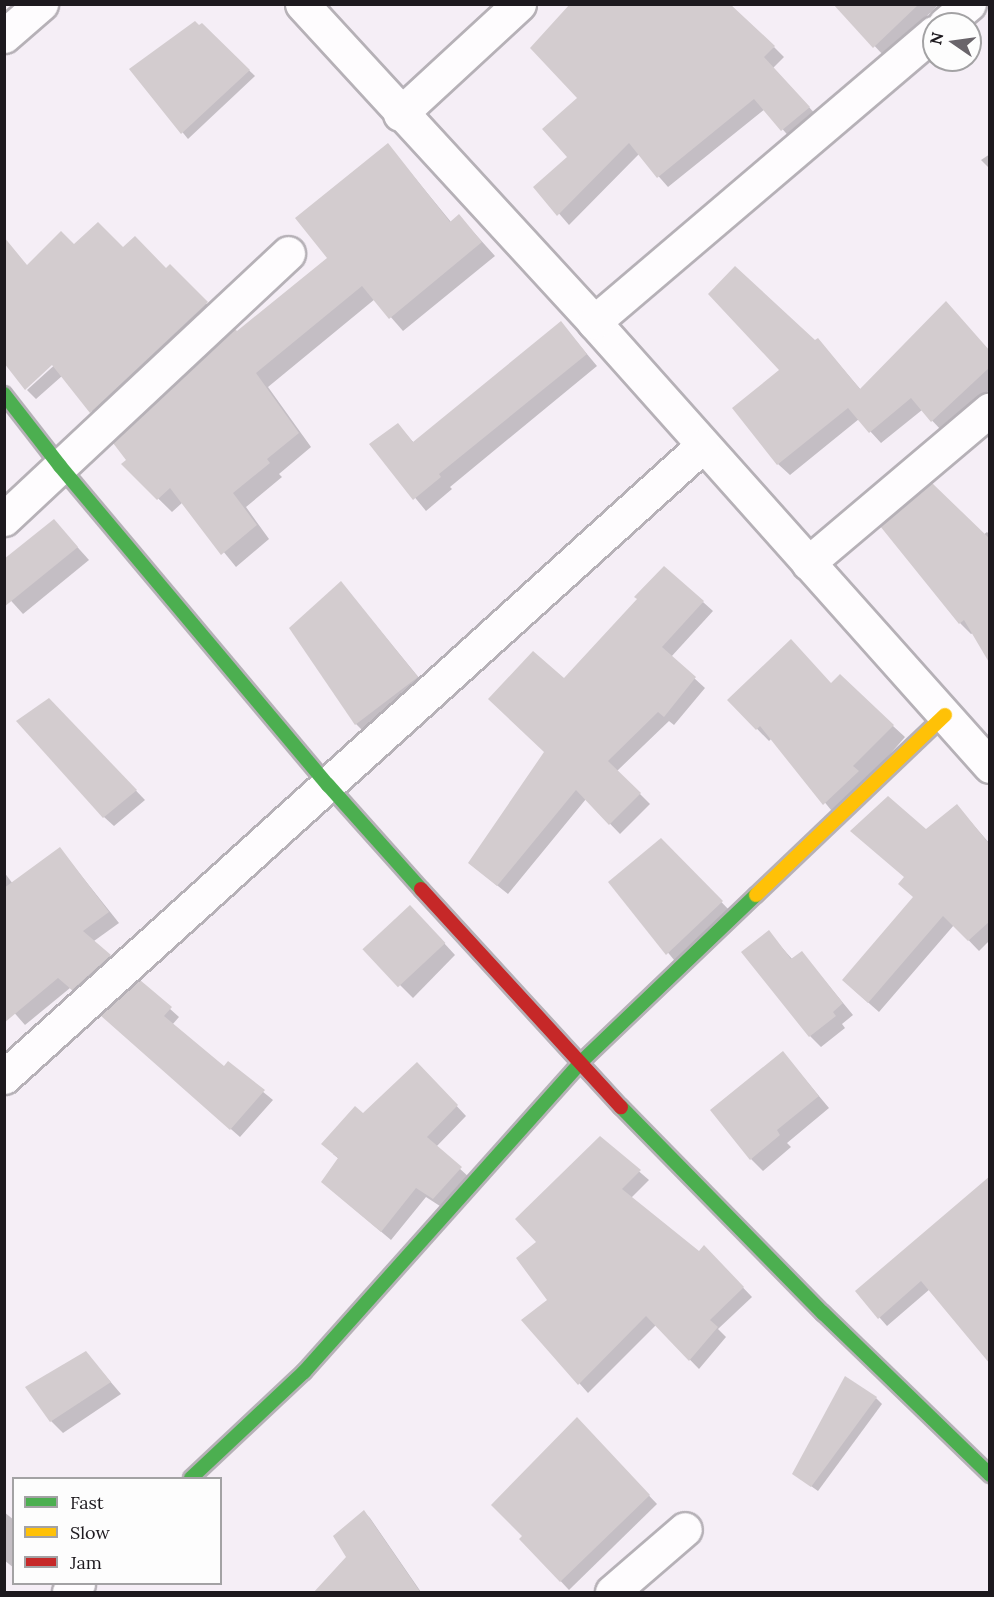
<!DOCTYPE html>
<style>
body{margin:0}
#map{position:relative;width:994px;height:1597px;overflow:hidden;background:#f5eef6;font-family:Lora,serif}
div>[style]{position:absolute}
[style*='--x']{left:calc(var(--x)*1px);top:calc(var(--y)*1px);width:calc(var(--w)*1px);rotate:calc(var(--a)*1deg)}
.shadow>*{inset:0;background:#0003}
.building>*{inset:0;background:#d3cccf;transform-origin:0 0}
.roads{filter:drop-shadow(2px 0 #b6b1b7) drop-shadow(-2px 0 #b6b1b7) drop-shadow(0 2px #b6b1b7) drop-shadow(0 -2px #b6b1b7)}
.street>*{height:33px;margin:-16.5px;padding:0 16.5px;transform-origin:16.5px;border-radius:16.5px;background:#fefcfe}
.fast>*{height:14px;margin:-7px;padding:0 7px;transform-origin:7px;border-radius:7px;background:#4caf50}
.slow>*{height:14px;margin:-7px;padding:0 7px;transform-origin:7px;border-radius:7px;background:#ffc107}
.jam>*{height:14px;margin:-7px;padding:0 7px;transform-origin:7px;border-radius:7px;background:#c62828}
span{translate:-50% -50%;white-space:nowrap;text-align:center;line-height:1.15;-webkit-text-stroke:6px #fdfdfd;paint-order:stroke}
.frame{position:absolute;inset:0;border:6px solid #1d191e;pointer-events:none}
.legend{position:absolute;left:12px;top:1477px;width:210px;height:108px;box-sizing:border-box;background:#fdfdfd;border:2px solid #a3a2a4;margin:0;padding:8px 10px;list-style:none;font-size:18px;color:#1d191e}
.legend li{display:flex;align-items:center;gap:12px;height:30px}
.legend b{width:30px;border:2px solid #a3a2a4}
.north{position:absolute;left:922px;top:12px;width:60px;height:60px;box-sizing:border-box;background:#fdfdfd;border:2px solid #a3a2a4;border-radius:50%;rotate:283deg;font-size:16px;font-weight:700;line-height:24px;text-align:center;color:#1d191e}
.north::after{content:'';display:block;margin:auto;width:21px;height:27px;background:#69646a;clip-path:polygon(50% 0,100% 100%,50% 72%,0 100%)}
</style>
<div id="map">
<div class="shadow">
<i style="clip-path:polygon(835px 4px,939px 4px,885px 57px)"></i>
<i style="clip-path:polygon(202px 25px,255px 76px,188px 139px,131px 69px)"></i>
<i style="clip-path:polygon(774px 47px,784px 57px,773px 68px,819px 118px,792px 140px,765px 109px,668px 187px,639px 154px,569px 225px,536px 187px)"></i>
<i style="clip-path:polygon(388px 145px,451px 222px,459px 216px,495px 256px,403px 331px,375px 299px,268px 387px,311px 447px,279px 474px,282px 477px,246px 507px,269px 539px,236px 567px,183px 502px,172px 512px,123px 464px,237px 333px,329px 258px)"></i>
<i style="clip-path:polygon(990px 154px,990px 169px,981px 160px)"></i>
<i style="clip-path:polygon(74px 246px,123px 249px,166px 270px,169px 267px,217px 314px,101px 422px,62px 376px,36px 399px,27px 390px,59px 361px,28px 266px)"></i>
<i style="clip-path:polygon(561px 323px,597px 366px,450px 487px,452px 489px,426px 511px,371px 444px,398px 425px,414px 443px)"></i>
<i style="clip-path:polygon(818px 340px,861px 390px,990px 351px,990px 389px,943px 432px,922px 410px,881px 443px,859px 419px,790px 475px,778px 464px,815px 342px)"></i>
<i style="clip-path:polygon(54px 521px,89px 560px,23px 614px,4px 593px)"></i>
<i style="clip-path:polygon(987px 532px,990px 535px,990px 654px,973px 633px,971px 634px,960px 623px,983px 535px)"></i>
<i style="clip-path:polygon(341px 583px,429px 690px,368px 736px,356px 724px)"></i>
<i style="clip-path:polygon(703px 602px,713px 611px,671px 657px,705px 688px,674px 725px,669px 721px,617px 771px,650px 804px,620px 834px,586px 799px,508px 894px,469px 863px,546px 753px,564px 680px)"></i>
<i style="clip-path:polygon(832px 685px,893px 726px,905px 737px,836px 816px,772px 738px,769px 741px,729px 700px)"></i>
<i style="clip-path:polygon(49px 700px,145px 800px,114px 826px,104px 817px)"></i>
<i style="clip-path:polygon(957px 806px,990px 844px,990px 940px,979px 951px,954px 925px,879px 1012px,854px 990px,915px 897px,905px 878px,926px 831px)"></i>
<i style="clip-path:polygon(661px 840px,733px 914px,679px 966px,610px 882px)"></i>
<i style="clip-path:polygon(60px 849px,119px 923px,94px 941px,121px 966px,84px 1000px,70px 988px,25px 1025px,4px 1001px,4px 872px,13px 884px)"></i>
<i style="clip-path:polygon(422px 919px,455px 955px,413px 998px,366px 951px)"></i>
<i style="clip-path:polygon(768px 932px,793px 960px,802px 953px,853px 1015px,842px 1024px,845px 1028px,821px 1047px,810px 1036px)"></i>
<i style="clip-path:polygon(140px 982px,179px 1017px,172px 1025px,224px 1069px,228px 1063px,273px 1100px,240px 1137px,111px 1024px)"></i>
<i style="clip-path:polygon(783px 1053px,829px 1108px,787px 1143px,791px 1147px,763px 1171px,751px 1159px)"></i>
<i style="clip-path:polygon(426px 1073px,466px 1116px,436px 1147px,470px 1178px,443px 1208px,426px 1197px,391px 1240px,333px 1191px,339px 1159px,333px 1154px)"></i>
<i style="clip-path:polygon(600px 1138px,649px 1180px,631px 1198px,699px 1253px,713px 1256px,752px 1297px,718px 1329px,726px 1337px,699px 1369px,656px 1325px,588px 1393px,523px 1320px,549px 1300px,539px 1242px)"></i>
<i style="clip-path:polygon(990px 1259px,930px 1289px,887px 1326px,857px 1292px)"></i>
<i style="clip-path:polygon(86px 1353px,121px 1394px,63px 1433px,51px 1421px)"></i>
<i style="clip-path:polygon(876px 1398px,882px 1404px,818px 1491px,794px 1474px)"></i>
<i style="clip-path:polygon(585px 1428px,657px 1504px,569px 1590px,521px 1539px)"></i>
<i style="clip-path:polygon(4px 1512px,14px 1520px,14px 1568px,4px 1560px)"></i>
<i style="clip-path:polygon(364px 1512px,370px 1518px,421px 1592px,326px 1592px,348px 1557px)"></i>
</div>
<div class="building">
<i style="clip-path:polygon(570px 4px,730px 4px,775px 46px,764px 57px,810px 107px,781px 131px,754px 99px,657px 178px,629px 143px,557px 216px,533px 187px,567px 157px,542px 129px,577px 98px,530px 48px)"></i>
<i style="clip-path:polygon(833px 4px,919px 4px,873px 48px)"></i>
<i style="clip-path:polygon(195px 21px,199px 25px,202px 23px,250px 70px,181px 134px,129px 69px)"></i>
<i style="clip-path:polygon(388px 143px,450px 222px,459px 214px,482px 242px,389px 319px,362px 286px,256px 373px,299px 433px,267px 459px,270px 463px,233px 493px,257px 525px,221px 555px,170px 488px,157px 500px,121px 464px,126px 460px,113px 443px,235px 329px,237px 331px,327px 258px,295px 218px)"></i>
<i style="clip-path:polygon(98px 222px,123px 247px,135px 236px,166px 268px,170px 264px,208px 302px,90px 413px,52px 365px,25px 390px,4px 363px,4px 237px,27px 265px,61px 231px,74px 244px)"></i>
<i style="clip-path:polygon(735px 266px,815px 340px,818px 338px,860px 389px,946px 301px,990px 351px,990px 367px,931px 422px,911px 398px,869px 433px,848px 408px,777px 465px,732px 408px,779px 370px,708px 294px)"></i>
<i style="clip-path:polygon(561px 321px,587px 354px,439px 474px,441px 477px,413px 500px,369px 444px,398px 423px,413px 442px)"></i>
<i style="clip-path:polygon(932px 483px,990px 539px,990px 664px,964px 620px,959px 624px,880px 526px)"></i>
<i style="clip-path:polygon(54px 519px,78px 547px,4px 607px,4px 559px)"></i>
<i style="clip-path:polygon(664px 566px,704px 601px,662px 647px,696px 677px,664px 717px,658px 712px,608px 761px,641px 793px,609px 825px,576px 790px,497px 886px,468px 863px,544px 752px,488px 699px,533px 651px,564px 678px,637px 599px,634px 597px)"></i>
<i style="clip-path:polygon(341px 581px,418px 677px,355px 725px,289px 628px)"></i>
<i style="clip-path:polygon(791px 639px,831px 683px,840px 674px,894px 725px,853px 766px,859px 771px,823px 805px,760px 726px,756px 730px,727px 700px)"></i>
<i style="clip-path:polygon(49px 698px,137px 790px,103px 818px,16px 721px)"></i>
<i style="clip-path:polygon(888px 796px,926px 829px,957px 804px,990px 845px,990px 921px,968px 941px,943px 916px,868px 1003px,842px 980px,913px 897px,898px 884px,904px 877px,850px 831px)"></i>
<i style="clip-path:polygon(661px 838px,723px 901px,666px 955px,608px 882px)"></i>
<i style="clip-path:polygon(60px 847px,109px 912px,83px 931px,111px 955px,72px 990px,58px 978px,4px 1023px,4px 888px)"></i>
<i style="left:410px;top:905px;width:52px;height:65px;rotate:47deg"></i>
<i style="clip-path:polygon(769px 930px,791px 959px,802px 951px,843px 1003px,833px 1012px,836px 1016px,809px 1037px,741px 952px)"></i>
<i style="clip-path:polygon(140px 980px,172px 1007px,164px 1016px,224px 1066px,228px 1061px,265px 1090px,230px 1130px,100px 1015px)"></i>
<i style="clip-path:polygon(783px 1051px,819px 1096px,777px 1130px,780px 1135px,750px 1160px,710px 1110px)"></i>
<i style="clip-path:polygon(417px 1062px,458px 1105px,427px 1137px,462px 1167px,433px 1199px,416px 1188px,381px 1232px,321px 1182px,338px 1158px,321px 1144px,355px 1106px,363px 1113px)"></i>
<i style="clip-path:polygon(600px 1136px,641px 1170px,622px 1189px,699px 1251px,704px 1245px,744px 1287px,710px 1320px,718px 1327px,689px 1361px,646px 1316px,578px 1385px,521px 1320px,547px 1300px,516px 1258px,536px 1242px,515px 1219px)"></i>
<i style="clip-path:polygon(990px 1176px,990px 1364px,921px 1281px,878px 1319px,855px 1291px)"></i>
<i style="clip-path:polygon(86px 1351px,111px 1382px,50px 1422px,25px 1387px)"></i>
<i style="clip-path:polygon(845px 1376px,877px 1397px,811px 1487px,792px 1474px)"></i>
<i style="clip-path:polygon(577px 1417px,650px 1495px,560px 1582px,519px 1539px,522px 1536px,491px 1505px)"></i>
<i style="clip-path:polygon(364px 1510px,421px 1593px,313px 1593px,346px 1557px,333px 1536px)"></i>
</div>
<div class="roads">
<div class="street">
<i style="--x:302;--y:4;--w:432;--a:47.4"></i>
<i style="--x:594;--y:322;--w:595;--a:48.27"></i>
<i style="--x:945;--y:24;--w:31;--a:-40"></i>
<i style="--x:4;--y:36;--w:49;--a:-40.9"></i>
<i style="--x:400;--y:114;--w:162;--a:-42.7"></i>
<i style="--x:594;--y:322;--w:446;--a:-40.4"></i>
<i style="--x:4;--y:519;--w:389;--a:-43.1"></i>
<i style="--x:808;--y:563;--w:238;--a:-40.2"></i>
<i style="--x:4;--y:1077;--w:941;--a:-42.11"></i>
<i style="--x:69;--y:1592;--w:12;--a:-42"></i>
<i style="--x:612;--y:1592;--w:96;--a:-40.8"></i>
</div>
<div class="fast">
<i style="--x:4;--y:394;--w:91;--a:52.1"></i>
<i style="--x:60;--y:466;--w:417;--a:50"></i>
<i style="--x:328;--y:785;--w:140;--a:48.2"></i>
<i style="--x:621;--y:1107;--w:289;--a:45.6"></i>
<i style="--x:823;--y:1313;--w:233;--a:44.1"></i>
<i style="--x:191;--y:1478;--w:155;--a:-43.2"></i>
<i style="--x:304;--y:1372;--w:413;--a:-48.2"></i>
<i style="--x:579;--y:1064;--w:245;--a:-43.7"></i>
</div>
<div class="slow">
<i style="--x:756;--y:895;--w:261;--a:-43.6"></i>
</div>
<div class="jam">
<i style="--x:421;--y:889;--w:296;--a:47.5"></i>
</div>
</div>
<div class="frame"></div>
<ul class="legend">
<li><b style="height:8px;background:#4caf50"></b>Fast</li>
<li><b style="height:8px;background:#ffc107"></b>Slow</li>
<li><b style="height:8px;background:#c62828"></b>Jam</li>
</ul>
<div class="north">N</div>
</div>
